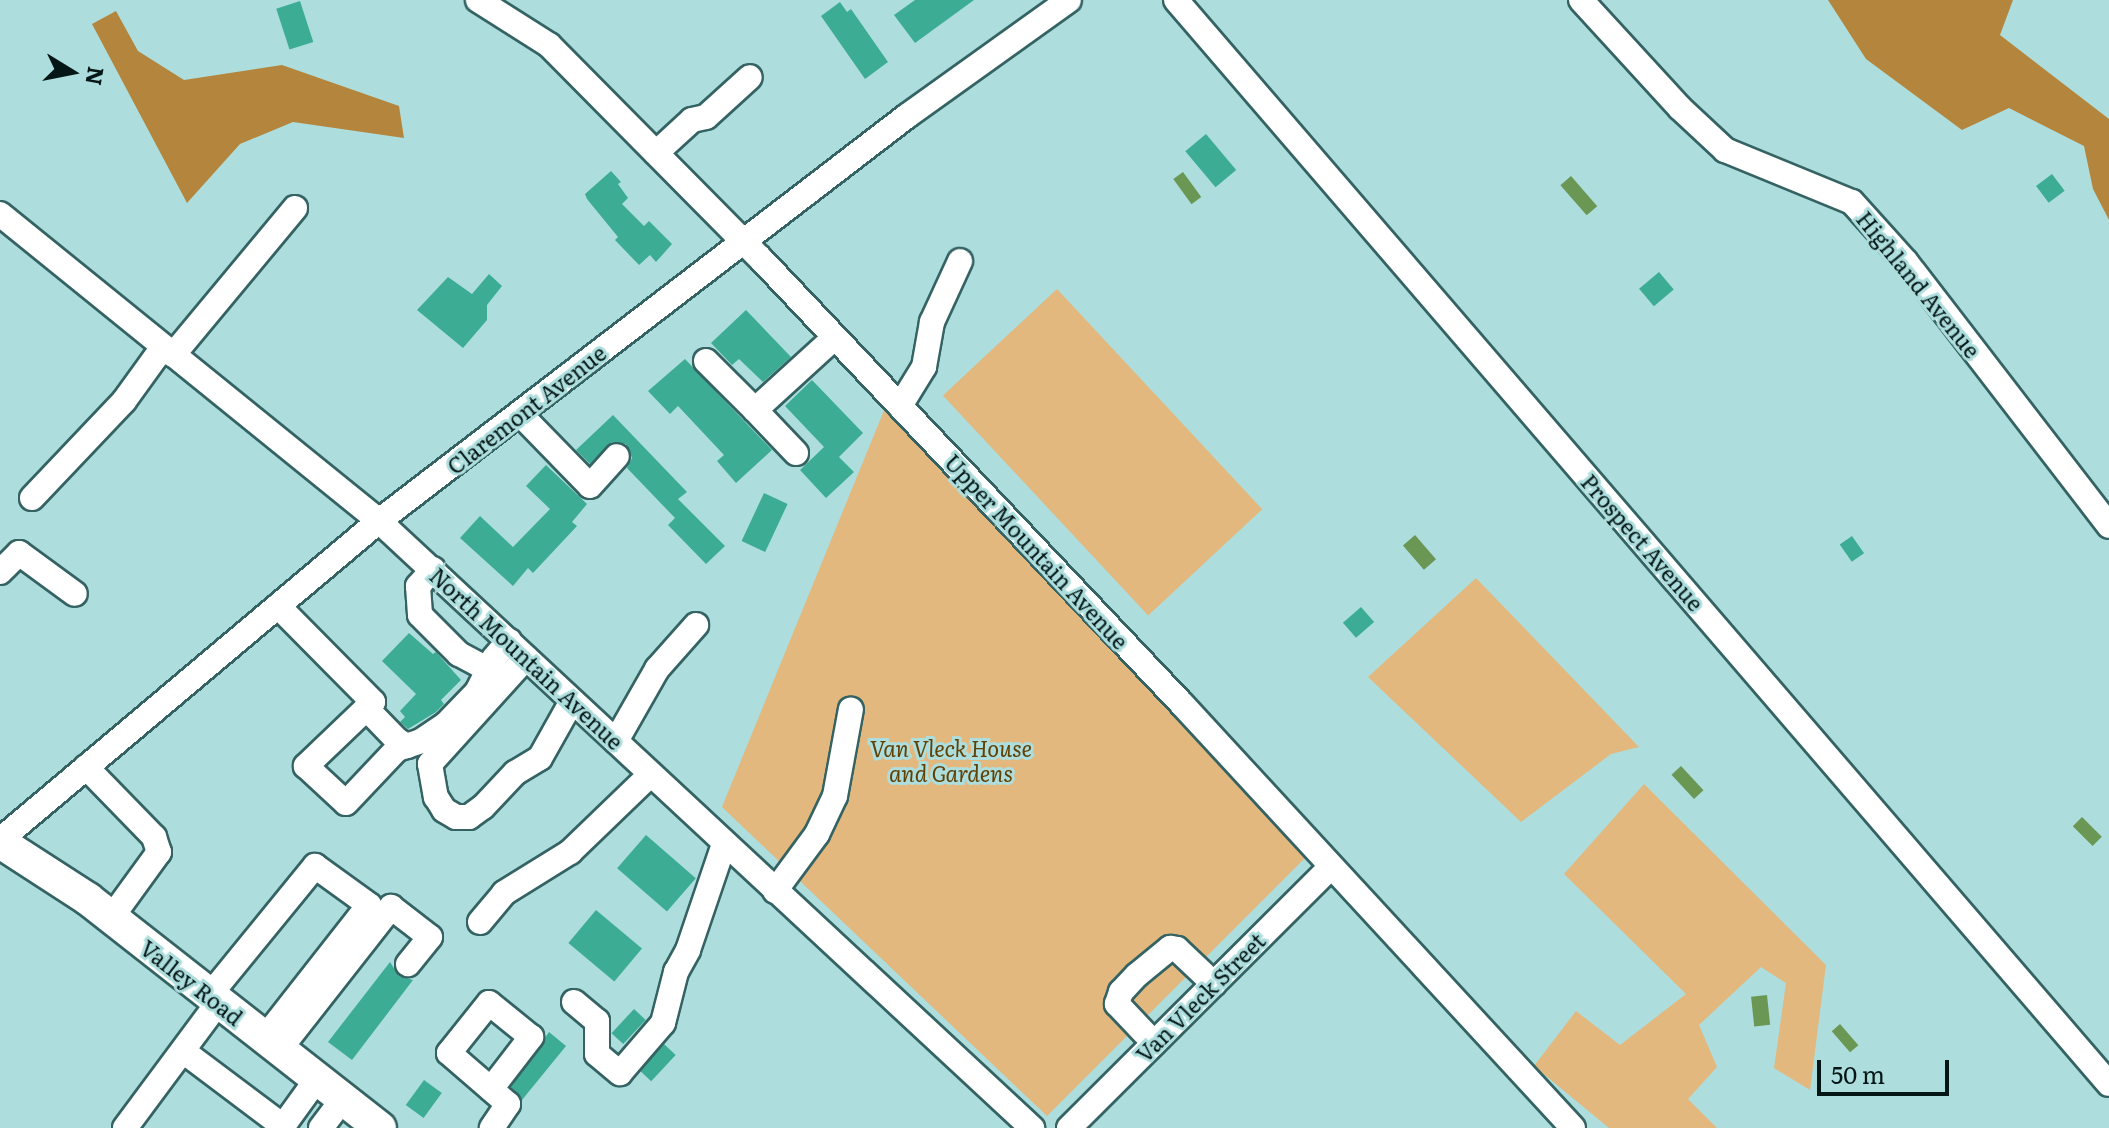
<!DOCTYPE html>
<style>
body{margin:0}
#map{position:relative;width:2109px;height:1128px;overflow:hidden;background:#addedd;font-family:Literata,serif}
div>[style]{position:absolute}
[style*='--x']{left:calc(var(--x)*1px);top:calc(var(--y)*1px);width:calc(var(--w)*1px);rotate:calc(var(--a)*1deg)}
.green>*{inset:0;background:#e2b87e;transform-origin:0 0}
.forest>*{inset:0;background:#b4853c}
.water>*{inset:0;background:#6b9754;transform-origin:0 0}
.building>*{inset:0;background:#3dac94;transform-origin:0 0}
.roads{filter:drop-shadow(2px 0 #356363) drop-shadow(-2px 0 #356363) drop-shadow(0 2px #356363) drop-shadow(0 -2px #356363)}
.minor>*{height:24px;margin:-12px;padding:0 12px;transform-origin:12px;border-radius:12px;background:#fff}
.major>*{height:32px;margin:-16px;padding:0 16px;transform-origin:16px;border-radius:16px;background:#fff}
span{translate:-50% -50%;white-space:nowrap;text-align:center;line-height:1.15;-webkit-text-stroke:6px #addedd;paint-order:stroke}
.street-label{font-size:22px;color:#041616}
.park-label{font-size:22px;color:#614004;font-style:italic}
.north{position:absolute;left:32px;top:32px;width:80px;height:80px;-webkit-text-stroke:6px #addedd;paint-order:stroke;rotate:100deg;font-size:22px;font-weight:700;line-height:32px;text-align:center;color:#041616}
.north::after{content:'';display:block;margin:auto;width:28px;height:36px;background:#041616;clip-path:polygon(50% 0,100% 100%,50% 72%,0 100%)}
.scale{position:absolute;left:1817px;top:1060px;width:132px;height:36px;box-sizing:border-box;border:4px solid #041616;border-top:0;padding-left:10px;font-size:24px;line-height:28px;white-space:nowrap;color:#041616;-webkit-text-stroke:6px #addedd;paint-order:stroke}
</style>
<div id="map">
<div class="green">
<i style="left:1057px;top:289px;width:301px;height:156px;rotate:47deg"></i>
<i style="clip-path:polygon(885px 408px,1307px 856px,1047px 1116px,722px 807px)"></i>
<i style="clip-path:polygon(1476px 578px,1639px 747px,1611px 754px,1521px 822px,1368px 677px)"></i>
<i style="clip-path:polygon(1644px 784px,1826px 965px,1810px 1090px,1774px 1068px,1786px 983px,1761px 967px,1699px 1025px,1717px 1067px,1688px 1099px,1717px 1128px,1609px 1128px,1534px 1066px,1576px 1011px,1620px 1045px,1686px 994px,1564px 874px)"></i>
</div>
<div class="forest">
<i style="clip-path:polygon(1828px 0,2013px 0,2000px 35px,2109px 119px,2109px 220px,2093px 189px,2084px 146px,2009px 108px,1962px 130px,1866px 59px)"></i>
<i style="clip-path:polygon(116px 11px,138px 51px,184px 80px,282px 65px,399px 106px,404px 138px,293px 122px,240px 144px,187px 203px,92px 24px)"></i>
</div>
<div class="water">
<i style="left:1183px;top:172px;width:31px;height:12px;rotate:54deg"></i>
<i style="left:1571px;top:176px;width:40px;height:14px;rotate:49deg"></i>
<i style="left:1415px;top:535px;width:32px;height:16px;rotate:49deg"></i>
<i style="left:1681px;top:766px;width:33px;height:13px;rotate:47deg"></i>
<i style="left:2082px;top:817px;width:28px;height:13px;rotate:45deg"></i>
<i style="left:1767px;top:995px;width:30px;height:16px;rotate:84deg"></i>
<i style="left:1840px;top:1024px;width:28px;height:11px;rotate:49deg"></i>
</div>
<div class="building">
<i style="clip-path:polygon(915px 0,974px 0,915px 43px,894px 15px)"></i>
<i style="left:300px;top:1px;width:43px;height:25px;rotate:72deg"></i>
<i style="clip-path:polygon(840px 2px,847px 12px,851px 9px,888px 62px,865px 79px,821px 16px)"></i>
<i style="left:1206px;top:134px;width:47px;height:27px;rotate:50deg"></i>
<i style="clip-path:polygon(611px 171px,621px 182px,618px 184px,628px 198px,622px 204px,644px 226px,649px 221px,672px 244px,656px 262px,650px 255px,639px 265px,615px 240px,618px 237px,587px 199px,585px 194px)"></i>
<i style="left:2052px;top:174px;width:21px;height:20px;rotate:53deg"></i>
<i style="left:1659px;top:272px;width:23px;height:26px;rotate:50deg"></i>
<i style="clip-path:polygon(489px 274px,502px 286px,487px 305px,487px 320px,463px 348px,417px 310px,448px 277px,472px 294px)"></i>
<i style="clip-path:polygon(746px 310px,791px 357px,763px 382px,739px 359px,732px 365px,711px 343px)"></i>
<i style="clip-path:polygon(685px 359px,772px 450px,736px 483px,717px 461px,724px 455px,678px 406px,670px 414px,648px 391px)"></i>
<i style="clip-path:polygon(812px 380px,863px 433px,839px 457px,854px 472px,826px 498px,800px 470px,824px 447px,785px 406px)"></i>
<i style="clip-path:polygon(613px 415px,687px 492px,678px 499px,725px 546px,706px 564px,668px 525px,675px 518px,627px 468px,632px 458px,626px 444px,612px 442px,590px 464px,576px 450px)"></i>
<i style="clip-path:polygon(546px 465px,587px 504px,572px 522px,577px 526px,533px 573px,528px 568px,513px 586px,460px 538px,480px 516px,513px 547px,550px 509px,526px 486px)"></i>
<i style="left:764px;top:493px;width:26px;height:53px;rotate:25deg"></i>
<i style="left:1852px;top:536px;width:21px;height:15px;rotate:55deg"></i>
<i style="left:1361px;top:607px;width:20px;height:24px;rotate:49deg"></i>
<i style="clip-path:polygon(409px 633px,433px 654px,436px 652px,461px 680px,441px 700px,444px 704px,436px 712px,408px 729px,400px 722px,405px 717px,400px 711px,416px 694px,382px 661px)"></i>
<i style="left:646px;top:835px;width:66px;height:44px;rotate:41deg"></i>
<i style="left:596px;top:910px;width:60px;height:43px;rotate:40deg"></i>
<i style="clip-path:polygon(390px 962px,399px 976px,413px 980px,352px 1060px,328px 1042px)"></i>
<i style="left:634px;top:1009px;width:16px;height:33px;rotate:43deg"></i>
<i style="clip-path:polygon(549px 1032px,566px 1046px,522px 1100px,511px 1087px)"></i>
<i style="left:664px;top:1044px;width:16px;height:36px;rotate:43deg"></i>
<i style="left:424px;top:1080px;width:22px;height:31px;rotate:36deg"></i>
</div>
<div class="roads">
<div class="minor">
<i style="--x:478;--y:0;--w:84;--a:32.4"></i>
<i style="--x:549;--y:45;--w:300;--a:45.3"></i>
<i style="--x:760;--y:258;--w:613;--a:46.59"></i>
<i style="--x:1181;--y:703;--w:578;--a:47.31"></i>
<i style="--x:1176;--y:0;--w:1430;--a:49.28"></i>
<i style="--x:1581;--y:0;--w:147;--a:47.5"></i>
<i style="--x:1680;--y:108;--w:62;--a:43"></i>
<i style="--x:1725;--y:150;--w:137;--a:22.3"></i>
<i style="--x:1852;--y:202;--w:81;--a:48"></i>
<i style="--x:1906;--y:262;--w:333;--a:52.4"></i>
<i style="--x:656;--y:153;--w:49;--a:-42.5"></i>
<i style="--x:692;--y:120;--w:14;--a:-12"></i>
<i style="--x:706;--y:117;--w:59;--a:-42.3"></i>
<i style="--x:0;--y:214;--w:488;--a:39"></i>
<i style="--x:379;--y:521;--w:892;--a:42.91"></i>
<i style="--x:173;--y:355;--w:191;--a:-50.3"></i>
<i style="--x:706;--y:361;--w:69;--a:45"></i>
<i style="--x:900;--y:406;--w:46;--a:-58.4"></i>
<i style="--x:924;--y:367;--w:46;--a:-79.9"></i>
<i style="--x:932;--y:322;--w:67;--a:-65.3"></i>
<i style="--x:520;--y:414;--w:100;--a:45.8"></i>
<i style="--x:590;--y:486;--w:40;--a:-48"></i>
<i style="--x:796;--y:453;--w:59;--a:-133.6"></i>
<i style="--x:755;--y:410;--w:107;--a:-42.3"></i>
<i style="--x:32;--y:498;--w:134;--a:-46.5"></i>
<i style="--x:124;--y:401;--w:67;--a:-54.2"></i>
<i style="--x:433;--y:569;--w:23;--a:131"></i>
<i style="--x:418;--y:586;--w:29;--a:86"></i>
<i style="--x:420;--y:615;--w:55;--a:45"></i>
<i style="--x:459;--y:654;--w:32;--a:28"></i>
<i style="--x:0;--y:572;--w:27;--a:-45"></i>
<i style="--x:19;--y:553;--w:69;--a:36.2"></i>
<i style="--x:278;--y:606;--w:135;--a:45.3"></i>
<i style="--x:373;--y:702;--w:93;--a:136.3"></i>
<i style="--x:306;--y:766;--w:54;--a:42.8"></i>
<i style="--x:346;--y:803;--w:74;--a:-46.6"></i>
<i style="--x:397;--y:749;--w:25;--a:-18"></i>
<i style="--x:421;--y:741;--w:30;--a:-34"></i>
<i style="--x:446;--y:724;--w:45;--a:-45.9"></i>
<i style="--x:477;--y:692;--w:38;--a:-63"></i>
<i style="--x:494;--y:658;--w:23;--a:-49"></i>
<i style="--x:526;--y:658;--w:143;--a:132.2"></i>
<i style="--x:430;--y:764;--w:34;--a:80"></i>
<i style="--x:436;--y:797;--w:15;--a:58"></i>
<i style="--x:444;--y:810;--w:14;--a:30"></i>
<i style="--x:456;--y:817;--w:13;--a:0"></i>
<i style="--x:469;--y:817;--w:17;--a:-36"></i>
<i style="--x:483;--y:807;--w:47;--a:-46.7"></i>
<i style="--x:515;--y:773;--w:29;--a:-31"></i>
<i style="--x:540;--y:758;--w:65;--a:-60.7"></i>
<i style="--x:366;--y:708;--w:45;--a:45.9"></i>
<i style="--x:397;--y:740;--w:12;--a:31"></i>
<i style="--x:616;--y:741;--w:83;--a:-60.3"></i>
<i style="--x:657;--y:669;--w:59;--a:-48.4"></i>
<i style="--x:86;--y:767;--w:98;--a:45.8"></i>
<i style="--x:154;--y:837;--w:16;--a:72"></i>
<i style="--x:159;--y:852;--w:82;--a:126"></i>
<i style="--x:0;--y:840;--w:495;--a:-40.1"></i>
<i style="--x:379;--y:521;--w:665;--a:-37.49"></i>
<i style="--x:907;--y:116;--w:199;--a:-35.6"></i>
<i style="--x:775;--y:891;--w:71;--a:-53.6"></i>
<i style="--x:817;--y:834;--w:42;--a:-64.7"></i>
<i style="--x:835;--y:796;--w:88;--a:-79.6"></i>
<i style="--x:480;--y:922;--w:38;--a:-50"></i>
<i style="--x:504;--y:893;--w:78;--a:-31.8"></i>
<i style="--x:570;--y:852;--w:111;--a:-43.9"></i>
<i style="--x:209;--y:996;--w:168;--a:-50.8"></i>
<i style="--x:315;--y:866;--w:67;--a:35.8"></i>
<i style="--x:369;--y:905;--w:170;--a:128.1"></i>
<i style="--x:574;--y:1002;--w:30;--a:40"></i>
<i style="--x:597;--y:1021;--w:33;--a:90"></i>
<i style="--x:597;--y:1054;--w:30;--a:40"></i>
<i style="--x:620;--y:1073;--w:66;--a:-49.3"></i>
<i style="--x:663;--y:1023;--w:53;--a:-75.7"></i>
<i style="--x:676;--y:972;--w:25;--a:-61"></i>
<i style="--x:688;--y:950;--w:112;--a:-71.2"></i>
<i style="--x:1154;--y:1043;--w:54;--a:-133.5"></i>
<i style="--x:1117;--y:1004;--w:13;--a:-72"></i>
<i style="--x:1121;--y:992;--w:23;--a:-47"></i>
<i style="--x:1137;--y:975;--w:43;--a:-39.3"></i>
<i style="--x:1170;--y:948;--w:7;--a:8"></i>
<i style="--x:1177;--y:949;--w:51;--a:43.4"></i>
<i style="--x:279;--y:1050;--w:182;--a:-51.9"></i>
<i style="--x:391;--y:907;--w:49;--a:37.6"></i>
<i style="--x:430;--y:937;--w:35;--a:129"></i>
<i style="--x:183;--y:1051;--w:125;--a:36.9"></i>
<i style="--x:283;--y:1126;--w:58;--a:-54.1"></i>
<i style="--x:491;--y:1089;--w:66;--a:-52.4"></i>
<i style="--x:531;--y:1037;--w:54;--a:-141"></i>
<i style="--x:489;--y:1003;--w:64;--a:128.7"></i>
<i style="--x:449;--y:1053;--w:78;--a:40.8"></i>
<i style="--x:508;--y:1104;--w:29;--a:124"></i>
<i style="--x:125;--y:1128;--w:156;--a:-53.4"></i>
<i style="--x:321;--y:1128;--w:36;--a:-53"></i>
<i style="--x:1069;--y:1128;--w:370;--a:-44.9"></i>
</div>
<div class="major">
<i style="--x:0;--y:842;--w:105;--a:32.9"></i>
<i style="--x:88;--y:899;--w:371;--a:38.1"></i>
</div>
</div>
<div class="street-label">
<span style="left:1919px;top:284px;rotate:51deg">Highland Avenue</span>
<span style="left:526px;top:409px;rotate:-38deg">Claremont Avenue</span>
<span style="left:1643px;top:542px;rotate:49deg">Prospect Avenue</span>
<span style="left:1037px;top:551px;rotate:47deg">Upper Mountain Avenue</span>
<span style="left:527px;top:658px;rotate:43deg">North Mountain Avenue</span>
<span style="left:192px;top:982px;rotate:38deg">Valley Road</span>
<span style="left:1200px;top:997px;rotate:-45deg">Van Vleck Street</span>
</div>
<div class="park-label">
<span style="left:951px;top:760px">Van Vleck House<br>and Gardens</span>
</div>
<div class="north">N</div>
<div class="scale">50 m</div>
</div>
